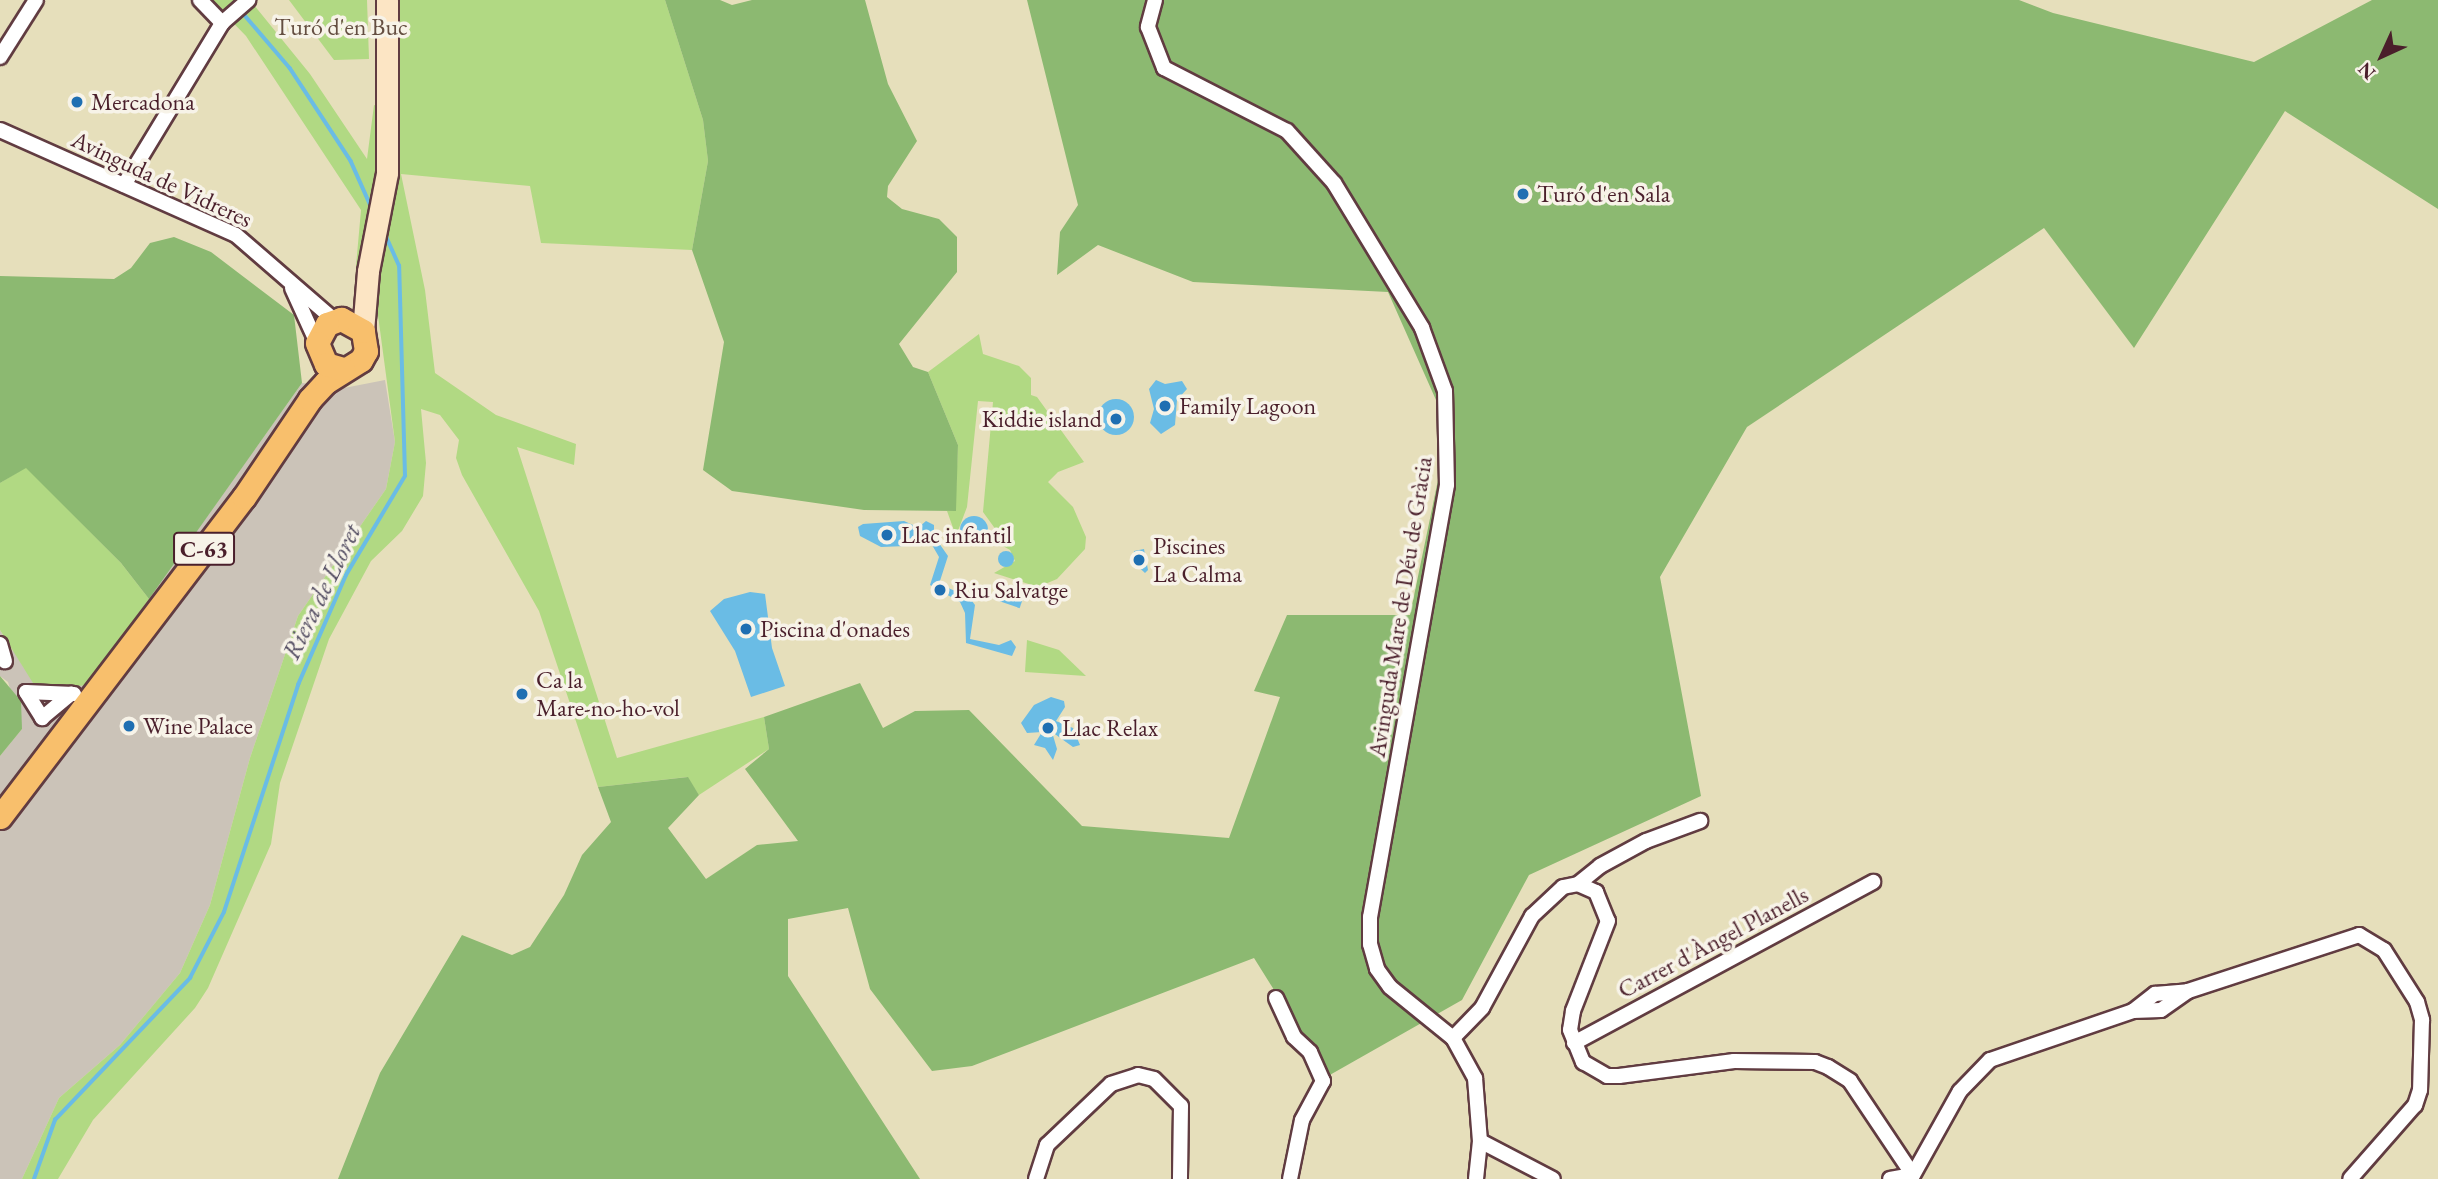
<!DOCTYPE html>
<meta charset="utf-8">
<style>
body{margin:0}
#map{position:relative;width:2438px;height:1179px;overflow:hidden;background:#e6dfbb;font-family:"EB Garamond",serif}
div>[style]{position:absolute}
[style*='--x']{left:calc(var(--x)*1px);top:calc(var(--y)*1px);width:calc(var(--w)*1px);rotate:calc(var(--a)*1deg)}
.industrial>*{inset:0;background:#cbc3b8}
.green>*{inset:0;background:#b1d983}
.forest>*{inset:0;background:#8cb971}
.water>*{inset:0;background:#6abce5;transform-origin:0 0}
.round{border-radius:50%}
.stream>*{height:3.5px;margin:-1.75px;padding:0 1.75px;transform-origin:1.75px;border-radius:1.75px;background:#6abce5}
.roads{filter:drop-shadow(2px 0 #613c41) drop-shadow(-2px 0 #613c41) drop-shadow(0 2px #613c41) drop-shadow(0 -2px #613c41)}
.street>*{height:14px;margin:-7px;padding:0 7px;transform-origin:7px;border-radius:7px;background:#fff}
.secondary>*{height:21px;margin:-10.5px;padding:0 10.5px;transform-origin:10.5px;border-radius:10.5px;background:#fce5c4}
.primary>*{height:23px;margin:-11.5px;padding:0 11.5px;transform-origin:11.5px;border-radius:11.5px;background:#f8bf6c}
.dots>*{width:19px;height:19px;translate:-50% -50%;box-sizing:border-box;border:4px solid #f7f3e8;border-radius:50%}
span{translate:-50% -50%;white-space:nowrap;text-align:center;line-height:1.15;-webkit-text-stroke:7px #f7f3e8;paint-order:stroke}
.shield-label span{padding:2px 5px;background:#f7f3e8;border:2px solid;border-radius:5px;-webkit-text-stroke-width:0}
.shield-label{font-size:23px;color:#4a1f2b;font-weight:700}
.park-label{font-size:24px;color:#644e41}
.poi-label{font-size:24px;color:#4a1f2b}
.left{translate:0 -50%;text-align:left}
.right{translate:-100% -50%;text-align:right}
.street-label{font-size:24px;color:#4a1f2b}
.water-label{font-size:26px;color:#544e63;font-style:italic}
.north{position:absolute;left:2347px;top:21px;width:70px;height:70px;-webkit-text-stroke:5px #f7f3e8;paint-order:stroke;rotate:225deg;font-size:19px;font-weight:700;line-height:28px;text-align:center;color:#4a1f2b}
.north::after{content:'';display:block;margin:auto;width:24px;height:32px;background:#4a1f2b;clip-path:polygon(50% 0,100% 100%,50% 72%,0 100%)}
</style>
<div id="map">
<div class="industrial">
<i style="clip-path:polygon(385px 380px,395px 442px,386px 489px,298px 616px,250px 758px,210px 905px,180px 973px,120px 1045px,59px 1098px,22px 1179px,0 1179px,0 756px,22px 729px,8px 682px,0 676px,0 630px,11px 650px,87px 685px,302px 383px,344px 388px)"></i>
</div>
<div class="green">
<i style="clip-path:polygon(211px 0,250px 0,310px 74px,367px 159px,374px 105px,400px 114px,400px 0,665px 0,703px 120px,708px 161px,692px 250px,541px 243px,530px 186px,401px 174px,425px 290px,435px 373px,496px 415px,576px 444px,574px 465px,517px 447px,617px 758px,764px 717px,769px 749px,699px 795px,687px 777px,598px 787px,539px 611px,462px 475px,456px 458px,459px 440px,440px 415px,421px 409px,426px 463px,423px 496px,402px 531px,371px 561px,329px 639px,280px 783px,271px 844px,208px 988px,195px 1008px,93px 1120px,58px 1179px,22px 1179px,59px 1098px,120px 1045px,180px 973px,210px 905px,250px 758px,298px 616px,386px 489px,395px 442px,373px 278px,356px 266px,361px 210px,246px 36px)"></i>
<i style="clip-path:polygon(289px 0,367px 0,369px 59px,334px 60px)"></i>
<i style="clip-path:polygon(979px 334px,983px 354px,1019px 366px,1031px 378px,1031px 395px,1037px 397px,1084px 462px,1058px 472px,1048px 482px,1073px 507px,1086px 537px,1085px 549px,1057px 579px,1038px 587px,994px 573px,1015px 561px,1010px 550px,996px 542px,999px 534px,983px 512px,993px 402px,978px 401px,967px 507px,956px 536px,947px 511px,955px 511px,958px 445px,928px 372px)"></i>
<i style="clip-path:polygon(26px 467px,121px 563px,149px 599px,87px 685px,51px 689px,33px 683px,0 630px,0 483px)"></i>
<i style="clip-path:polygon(1027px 640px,1059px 650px,1086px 676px,1025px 672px)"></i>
</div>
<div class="forest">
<i style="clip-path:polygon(665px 0,720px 0,732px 5px,752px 0,865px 0,888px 84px,917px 141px,888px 186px,887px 197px,902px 209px,939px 219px,957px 237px,957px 272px,899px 344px,913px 367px,928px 372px,958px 445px,956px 511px,864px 510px,732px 491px,703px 470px,724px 342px,692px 250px,708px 161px,703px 120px)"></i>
<i style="clip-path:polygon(1027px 0,2019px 0,2053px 13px,2254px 62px,2372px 0,2438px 0,2438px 209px,2285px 111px,2134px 348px,2044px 228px,1747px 427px,1660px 577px,1701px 796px,1529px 875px,1462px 1000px,1328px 1076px,1254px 958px,972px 1066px,932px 1071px,870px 989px,848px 908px,788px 919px,788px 976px,920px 1179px,338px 1179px,380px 1073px,462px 935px,512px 955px,530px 947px,564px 895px,582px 855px,611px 822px,598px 787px,688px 777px,699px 795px,668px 828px,706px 879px,757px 845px,798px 841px,745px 769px,769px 749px,764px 717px,860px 683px,883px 728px,915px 711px,969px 710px,1082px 826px,1229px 838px,1280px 697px,1254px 691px,1287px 615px,1410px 615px,1439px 475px,1440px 409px,1388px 292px,1193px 282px,1098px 245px,1057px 275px,1060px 232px,1078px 205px)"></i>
<i style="clip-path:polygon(174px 237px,211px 252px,294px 315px,302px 383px,149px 599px,121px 563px,26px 468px,0 483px,0 276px,114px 279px,131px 268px,150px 243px)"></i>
<i style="clip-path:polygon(0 676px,21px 701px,22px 729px,0 756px)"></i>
</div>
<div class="water">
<i style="clip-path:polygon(1156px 380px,1165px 384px,1182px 381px,1187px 389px,1177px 400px,1175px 425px,1161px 434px,1150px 423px,1154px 409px,1149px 389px)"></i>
<i class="round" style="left:1098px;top:399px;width:36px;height:36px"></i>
<i class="round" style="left:960px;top:516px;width:28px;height:28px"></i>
<i style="clip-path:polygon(904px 521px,913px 525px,915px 535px,906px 546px,881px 547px,860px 536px,858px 527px,863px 524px)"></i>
<i style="clip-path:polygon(926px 521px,934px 525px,934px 536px,948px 556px,939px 584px,969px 597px,975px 605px,970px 639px,999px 645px,1011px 640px,1016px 647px,1012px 656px,966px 643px,965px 613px,960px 602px,930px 585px,939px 557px,928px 538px,920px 535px,919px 527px)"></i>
<i style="clip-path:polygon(1144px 549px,1148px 570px,1145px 573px,1133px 562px,1134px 551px)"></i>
<i class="round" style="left:998px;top:551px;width:16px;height:16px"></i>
<i style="left:999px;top:582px;width:28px;height:18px;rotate:19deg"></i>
<i style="clip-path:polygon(750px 592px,765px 594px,772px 648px,785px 686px,751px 697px,735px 651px,710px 611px,724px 599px)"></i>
<i style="clip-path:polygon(1051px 697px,1064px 701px,1065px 707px,1056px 721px,1073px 728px,1080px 745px,1073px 747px,1052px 732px,1057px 749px,1053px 760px,1045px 748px,1034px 745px,1042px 732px,1027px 733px,1021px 723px,1034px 705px)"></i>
</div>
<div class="stream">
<i style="--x:242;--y:12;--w:74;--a:49.4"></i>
<i style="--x:290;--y:68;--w:111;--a:56.7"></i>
<i style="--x:351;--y:161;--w:49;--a:66"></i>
<i style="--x:34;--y:1179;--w:63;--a:-70.4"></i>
<i style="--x:55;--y:1120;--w:196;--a:-46.4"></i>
<i style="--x:190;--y:978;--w:74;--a:-62.7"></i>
<i style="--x:224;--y:912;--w:239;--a:-71.9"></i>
<i style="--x:298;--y:685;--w:120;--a:-66.4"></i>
<i style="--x:346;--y:575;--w:115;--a:-59.2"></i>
<i style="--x:405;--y:476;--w:210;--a:-91.6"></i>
<i style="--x:399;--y:266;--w:34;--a:-114"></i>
</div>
<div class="roads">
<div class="street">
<i style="--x:200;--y:0;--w:32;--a:46"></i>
<i style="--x:1155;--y:0;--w:28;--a:105"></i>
<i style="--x:1148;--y:27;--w:44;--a:68.7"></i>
<i style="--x:1164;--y:68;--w:138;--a:27.1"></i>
<i style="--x:1287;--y:131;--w:70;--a:47.9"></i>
<i style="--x:1334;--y:183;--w:170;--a:58.7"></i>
<i style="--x:1422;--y:328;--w:67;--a:69.9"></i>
<i style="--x:1445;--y:391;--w:94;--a:88.8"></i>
<i style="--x:1447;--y:485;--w:439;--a:100.1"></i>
<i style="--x:1370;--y:917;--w:27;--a:90"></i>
<i style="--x:1370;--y:944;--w:26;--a:74"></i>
<i style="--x:1377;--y:969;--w:22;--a:54"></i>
<i style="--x:1390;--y:987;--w:81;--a:39"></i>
<i style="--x:1453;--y:1038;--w:46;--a:61.2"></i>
<i style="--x:1475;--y:1078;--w:63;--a:85.5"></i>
<i style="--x:1480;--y:1141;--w:38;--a:96"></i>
<i style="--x:0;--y:57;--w:67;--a:-57.7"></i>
<i style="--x:0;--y:130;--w:258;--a:24"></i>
<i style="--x:236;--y:235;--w:130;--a:40.9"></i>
<i style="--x:124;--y:185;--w:189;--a:-58.8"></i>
<i style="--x:222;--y:23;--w:35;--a:-41"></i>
<i style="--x:292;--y:288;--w:60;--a:65.6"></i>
<i style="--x:0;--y:644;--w:18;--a:74"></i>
<i style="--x:26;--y:692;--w:31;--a:58"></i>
<i style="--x:42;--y:718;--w:38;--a:-40"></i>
<i style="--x:26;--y:692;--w:48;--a:2.4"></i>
<i style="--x:1578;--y:884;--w:28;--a:-39"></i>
<i style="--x:1600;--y:866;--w:52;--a:-28.5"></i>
<i style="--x:1646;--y:841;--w:58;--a:-20.3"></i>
<i style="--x:1276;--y:998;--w:43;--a:65.2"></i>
<i style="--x:1294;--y:1037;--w:22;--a:43"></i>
<i style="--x:1310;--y:1052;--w:32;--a:66"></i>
<i style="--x:1323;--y:1081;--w:44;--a:118.3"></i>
<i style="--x:1302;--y:1120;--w:60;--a:101.5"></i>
<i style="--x:2133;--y:1011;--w:28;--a:-38"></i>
<i style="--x:2155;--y:994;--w:33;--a:-5"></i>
<i style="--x:1453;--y:1038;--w:42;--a:-46"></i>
<i style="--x:1482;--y:1008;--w:105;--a:-61.5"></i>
<i style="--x:1532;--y:916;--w:42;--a:-43.1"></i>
<i style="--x:1563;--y:887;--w:15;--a:-11"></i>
<i style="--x:1578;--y:884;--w:20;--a:24"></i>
<i style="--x:1596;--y:892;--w:31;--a:68"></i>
<i style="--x:1608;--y:921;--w:97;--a:111.3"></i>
<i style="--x:1573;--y:1011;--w:19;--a:99"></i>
<i style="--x:1570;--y:1030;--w:35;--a:68"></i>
<i style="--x:1583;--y:1062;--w:28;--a:30"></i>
<i style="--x:1607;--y:1076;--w:12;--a:0"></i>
<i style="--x:1619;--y:1076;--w:116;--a:-7.4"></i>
<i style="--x:1734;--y:1061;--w:81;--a:0.7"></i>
<i style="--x:1815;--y:1062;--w:14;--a:21"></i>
<i style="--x:1828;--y:1067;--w:26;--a:32"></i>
<i style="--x:1850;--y:1081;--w:113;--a:56.2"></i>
<i style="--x:1574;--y:1043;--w:340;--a:-28.3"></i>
<i style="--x:1480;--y:1141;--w:82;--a:27.5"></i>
<i style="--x:1913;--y:1175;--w:96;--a:-60.8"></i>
<i style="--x:1960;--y:1091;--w:43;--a:-45.9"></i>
<i style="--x:1990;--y:1060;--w:151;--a:-18.9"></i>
<i style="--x:2133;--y:1011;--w:28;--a:-2"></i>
<i style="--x:2161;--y:1010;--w:33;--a:-35"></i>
<i style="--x:2188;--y:991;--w:180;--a:-18.1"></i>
<i style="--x:2359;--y:935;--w:29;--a:31"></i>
<i style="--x:2384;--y:950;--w:62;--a:57.6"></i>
<i style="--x:2417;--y:1002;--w:19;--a:74"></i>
<i style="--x:2422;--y:1020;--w:70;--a:91.6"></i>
<i style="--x:2420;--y:1090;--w:16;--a:108"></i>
<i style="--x:2415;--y:1105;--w:98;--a:131.3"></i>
<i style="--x:1036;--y:1179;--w:36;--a:-72"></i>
<i style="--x:1047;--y:1145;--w:88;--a:-43.6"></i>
<i style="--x:1111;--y:1084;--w:28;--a:-18"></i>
<i style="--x:1138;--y:1075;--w:16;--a:14"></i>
<i style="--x:1154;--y:1079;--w:38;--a:45"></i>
<i style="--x:1181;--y:1106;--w:73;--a:90.8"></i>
<i style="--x:1890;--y:1179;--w:23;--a:-10"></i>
</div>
<div class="secondary">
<i style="--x:363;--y:331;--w:60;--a:-85.2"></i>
<i style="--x:368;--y:271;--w:100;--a:-79"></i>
<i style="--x:387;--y:173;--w:173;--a:-90"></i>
</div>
<div class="primary">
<i style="--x:0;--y:817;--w:402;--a:-52.7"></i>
<i style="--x:244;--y:497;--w:118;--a:-56"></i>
<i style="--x:310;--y:399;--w:23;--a:-47"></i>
<i style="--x:326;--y:382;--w:41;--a:-32.2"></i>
<i style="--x:361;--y:360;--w:10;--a:-61"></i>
<i style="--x:366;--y:351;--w:20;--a:-99"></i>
<i style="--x:363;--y:331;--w:25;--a:-151"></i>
<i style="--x:341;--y:319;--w:15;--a:160"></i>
<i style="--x:327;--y:324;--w:21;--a:118"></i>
<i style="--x:317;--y:343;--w:23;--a:67"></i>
<i style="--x:326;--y:364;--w:18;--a:16"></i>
</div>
</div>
<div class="dots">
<i style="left:77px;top:102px;background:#1f6fb2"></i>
<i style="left:1523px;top:194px;background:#1f6fb2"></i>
<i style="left:1165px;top:406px;background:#1f6fb2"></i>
<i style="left:1116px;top:419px;background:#1f6fb2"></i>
<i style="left:887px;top:535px;background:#1f6fb2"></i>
<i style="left:1139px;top:560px;background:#1f6fb2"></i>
<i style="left:940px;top:590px;background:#1f6fb2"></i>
<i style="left:746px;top:629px;background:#1f6fb2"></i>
<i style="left:522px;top:694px;background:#1f6fb2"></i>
<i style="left:129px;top:726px;background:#1f6fb2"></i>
<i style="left:1048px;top:728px;background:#1f6fb2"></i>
</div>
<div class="shield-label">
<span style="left:204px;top:549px">C-63</span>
</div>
<div class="park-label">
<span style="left:341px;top:27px">Turó d'en Buc</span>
</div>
<div class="poi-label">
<span class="left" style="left:91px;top:102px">Mercadona</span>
<span class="left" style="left:1537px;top:194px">Turó d'en Sala</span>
<span class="left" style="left:1179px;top:406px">Family Lagoon</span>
<span class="right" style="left:1102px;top:419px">Kiddie island</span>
<span class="left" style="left:901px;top:535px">Llac infantil</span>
<span class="left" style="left:1153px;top:560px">Piscines<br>La Calma</span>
<span class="left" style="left:954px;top:590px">Riu Salvatge</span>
<span class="left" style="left:760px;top:629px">Piscina d'onades</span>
<span class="left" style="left:536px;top:694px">Ca la<br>Mare-no-ho-vol</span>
<span class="left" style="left:143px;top:726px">Wine Palace</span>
<span class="left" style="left:1062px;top:728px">Llac Relax</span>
</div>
<div class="street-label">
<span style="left:162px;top:179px;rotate:25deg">Avinguda de Vidreres</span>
<span style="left:1400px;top:607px;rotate:-81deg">Avinguda Mare de Déu de Gràcia</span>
<span style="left:1713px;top:942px;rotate:-28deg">Carrer d'Àngel Planells</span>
</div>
<div class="water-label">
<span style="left:322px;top:592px;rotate:-64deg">Riera de Lloret</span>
</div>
<div class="north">N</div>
</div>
